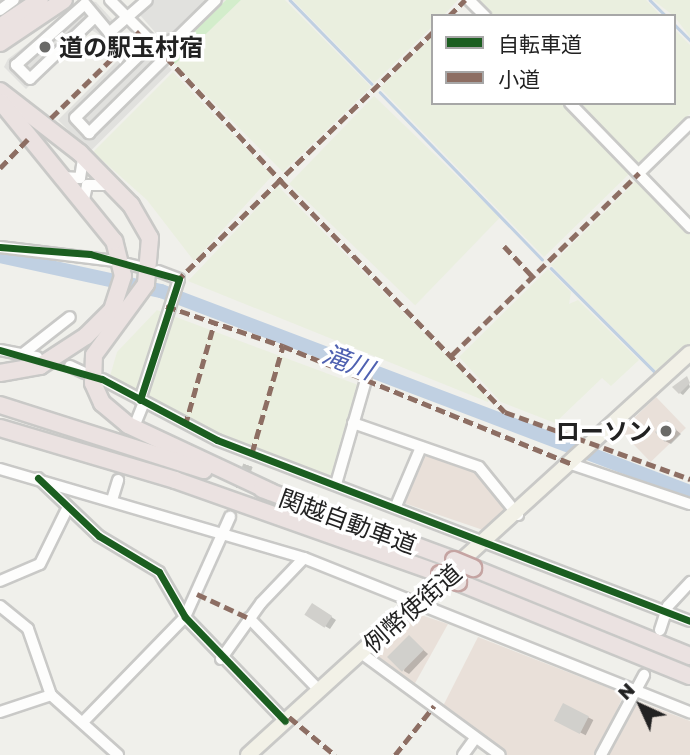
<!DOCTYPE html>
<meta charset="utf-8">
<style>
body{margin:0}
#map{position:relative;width:690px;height:755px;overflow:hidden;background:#f0f0eb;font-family:"Golos Text","Noto Sans JP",sans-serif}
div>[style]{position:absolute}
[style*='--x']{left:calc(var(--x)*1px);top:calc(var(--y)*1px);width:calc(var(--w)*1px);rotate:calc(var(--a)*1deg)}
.commercial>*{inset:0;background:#e9e0d9;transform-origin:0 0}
.farmland>*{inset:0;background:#eaefdf;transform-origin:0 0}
.grass>*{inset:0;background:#d3edcb}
.parking>*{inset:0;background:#e1e1de;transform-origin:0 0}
.shadow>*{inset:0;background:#0003;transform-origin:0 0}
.stream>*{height:2.5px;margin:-1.25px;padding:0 1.25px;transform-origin:1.25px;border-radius:1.25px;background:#c0d0e2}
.river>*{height:14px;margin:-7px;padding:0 7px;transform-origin:7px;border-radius:7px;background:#c0d0e2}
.building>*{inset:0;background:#d1d0cc;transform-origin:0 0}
.minor-tunnel>*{height:10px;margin-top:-5px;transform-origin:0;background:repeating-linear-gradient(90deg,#c7c7c3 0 10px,transparent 0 15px)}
.roads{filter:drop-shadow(2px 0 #c9c9c7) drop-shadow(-2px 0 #c9c9c7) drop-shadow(0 2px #c9c9c7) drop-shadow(0 -2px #c9c9c7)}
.minor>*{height:10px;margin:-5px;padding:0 5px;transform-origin:5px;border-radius:5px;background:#fdfdfc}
.major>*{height:14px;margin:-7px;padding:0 7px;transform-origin:7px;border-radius:7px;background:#f2f1e7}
.highway>*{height:16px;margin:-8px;padding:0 8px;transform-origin:8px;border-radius:8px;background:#ebe2e1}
.bridges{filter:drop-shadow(2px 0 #c5a4a2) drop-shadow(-2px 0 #c5a4a2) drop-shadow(0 2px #c5a4a2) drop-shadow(0 -2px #c5a4a2)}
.highway-bridge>*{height:16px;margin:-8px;padding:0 8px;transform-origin:8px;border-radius:8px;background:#ebe2e1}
.quiet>*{height:5px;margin-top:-2.5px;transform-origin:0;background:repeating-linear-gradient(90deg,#8d6e63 0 10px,transparent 0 15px)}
.cycleway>*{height:7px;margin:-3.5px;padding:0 3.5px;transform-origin:3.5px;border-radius:3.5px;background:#1b5e20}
.dots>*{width:19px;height:19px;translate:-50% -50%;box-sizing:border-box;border:4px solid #fff;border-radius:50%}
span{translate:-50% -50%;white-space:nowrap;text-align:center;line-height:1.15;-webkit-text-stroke:7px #fff;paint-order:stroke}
.poi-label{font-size:24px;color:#222;font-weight:700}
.left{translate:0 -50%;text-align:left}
.right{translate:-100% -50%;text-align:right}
.street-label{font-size:24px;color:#222}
.water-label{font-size:26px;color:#4f61b1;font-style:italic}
.legend{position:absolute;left:431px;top:14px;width:245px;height:91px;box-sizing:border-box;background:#fff;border:2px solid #a7a7a7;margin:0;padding:9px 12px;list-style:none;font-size:21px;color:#222}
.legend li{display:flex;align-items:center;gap:14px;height:35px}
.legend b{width:35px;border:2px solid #a7a7a7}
.north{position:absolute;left:606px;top:671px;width:70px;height:70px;-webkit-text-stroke:5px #fff;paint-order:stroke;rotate:315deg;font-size:19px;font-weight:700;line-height:28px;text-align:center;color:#222}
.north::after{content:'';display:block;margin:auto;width:24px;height:32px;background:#222;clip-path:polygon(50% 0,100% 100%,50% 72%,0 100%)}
</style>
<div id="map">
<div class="commercial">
<i style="left:656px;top:397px;width:43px;height:49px;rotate:46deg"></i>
<i style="clip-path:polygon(425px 451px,477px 469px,512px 511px,486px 531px,401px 502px)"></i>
<i style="clip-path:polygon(418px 614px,448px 624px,414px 685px,374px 653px)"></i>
<i style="clip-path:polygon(478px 637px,624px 694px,596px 755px,506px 755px,476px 739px,442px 708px)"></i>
<i style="clip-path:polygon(632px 699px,690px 721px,690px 755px,605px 755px)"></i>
</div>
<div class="farmland">
<i style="clip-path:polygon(241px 0,285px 0,371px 87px,283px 172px,175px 64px)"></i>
<i style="clip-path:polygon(293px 0,458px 0,443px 16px,433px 16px,433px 26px,374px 83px)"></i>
<i style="clip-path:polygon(475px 0,646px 0,661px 16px,491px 16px)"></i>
<i style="clip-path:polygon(653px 0,690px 0,690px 37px,674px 16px)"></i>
<i style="clip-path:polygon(674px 29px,690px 45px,690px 114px,637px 164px,577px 103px,674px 103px)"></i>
<i style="clip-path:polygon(433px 36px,433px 103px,562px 103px,630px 173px,544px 257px,380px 88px)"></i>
<i style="clip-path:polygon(173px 72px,272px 176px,194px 261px,147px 200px,93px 152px)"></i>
<i style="left:374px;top:96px;width:175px;height:122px;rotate:44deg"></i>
<i style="clip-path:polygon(637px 180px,690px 234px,690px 345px,659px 374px,551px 265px)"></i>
<i style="clip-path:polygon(278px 186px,489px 399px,488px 402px,188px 281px)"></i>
<i style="clip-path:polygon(548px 269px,571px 292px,569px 304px,578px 300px,639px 360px,611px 386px,602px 378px,555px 423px,501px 402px,459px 357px)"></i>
<i style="clip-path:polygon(157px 310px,361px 386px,333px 477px,186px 422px,110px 376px,117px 352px)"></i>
</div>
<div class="grass">
<i style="clip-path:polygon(226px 0,241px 0,175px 64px,169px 55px)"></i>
</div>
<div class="parking">
<i style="clip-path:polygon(85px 0,96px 2px,122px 30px,108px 40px,88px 28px,26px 89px,4px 67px,8px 59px)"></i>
<i style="clip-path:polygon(141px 0,225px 0,181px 43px,168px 47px,132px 6px)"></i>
<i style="left:140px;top:38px;width:45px;height:116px;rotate:45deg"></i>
</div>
<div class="shadow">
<i style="clip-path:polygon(687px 378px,690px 387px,683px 395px,680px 393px)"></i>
<i style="clip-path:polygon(668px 423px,681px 434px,671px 444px,665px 441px)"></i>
<i style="clip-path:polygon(318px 608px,336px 620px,330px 629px,325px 626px)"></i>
<i style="clip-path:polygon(409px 637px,428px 654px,409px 674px,404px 671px)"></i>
<i style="left:564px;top:705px;width:33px;height:17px;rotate:27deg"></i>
</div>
<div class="stream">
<i style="--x:290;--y:0;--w:117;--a:45.7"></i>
<i style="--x:650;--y:0;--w:23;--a:45"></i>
<i style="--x:674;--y:24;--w:23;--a:45"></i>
<i style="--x:380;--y:92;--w:233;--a:45.9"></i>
<i style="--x:551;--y:268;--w:150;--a:45"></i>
</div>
<div class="river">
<i style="--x:0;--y:256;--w:165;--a:12.3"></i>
<i style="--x:161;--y:291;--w:566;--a:20.8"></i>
</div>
<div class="building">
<i style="clip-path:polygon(687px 376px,690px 383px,679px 394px,672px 387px)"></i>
<i style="left:667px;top:420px;width:14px;height:17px;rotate:45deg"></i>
<i style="left:312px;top:603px;width:24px;height:14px;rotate:33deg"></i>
<i style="left:409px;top:635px;width:21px;height:31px;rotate:45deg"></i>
<i style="left:563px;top:703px;width:29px;height:20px;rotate:27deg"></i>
</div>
<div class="minor-tunnel">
<i style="--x:230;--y:517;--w:55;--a:-70.9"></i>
</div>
<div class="roads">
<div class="minor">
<i style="--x:110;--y:0;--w:65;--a:45"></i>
<i style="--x:156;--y:46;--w:22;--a:-21"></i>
<i style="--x:177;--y:38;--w:54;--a:-44.3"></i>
<i style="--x:469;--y:0;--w:23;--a:45"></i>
<i style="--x:0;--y:10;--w:17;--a:-36"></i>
<i style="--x:94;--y:18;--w:88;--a:136.4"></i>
<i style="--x:30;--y:79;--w:20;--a:-135"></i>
<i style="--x:16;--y:65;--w:92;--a:-41.5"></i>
<i style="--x:85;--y:4;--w:38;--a:50"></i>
<i style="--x:109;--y:33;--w:50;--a:-41"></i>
<i style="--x:152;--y:43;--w:107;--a:135.8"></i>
<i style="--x:75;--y:118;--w:21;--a:47"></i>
<i style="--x:89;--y:133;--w:108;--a:-44.6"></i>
<i style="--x:570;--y:103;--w:173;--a:45.9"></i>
<i style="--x:639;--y:173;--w:71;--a:-44.4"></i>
<i style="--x:62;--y:177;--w:18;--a:3"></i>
<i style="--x:80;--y:178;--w:19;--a:-81"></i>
<i style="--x:83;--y:204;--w:19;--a:-78"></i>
<i style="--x:87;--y:185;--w:25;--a:0"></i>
<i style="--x:0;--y:247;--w:116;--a:6.9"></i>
<i style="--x:128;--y:264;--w:16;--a:14"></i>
<i style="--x:0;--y:350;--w:38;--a:11"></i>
<i style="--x:24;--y:353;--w:58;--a:-38"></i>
<i style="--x:70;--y:366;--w:17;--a:25"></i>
<i style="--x:102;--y:379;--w:130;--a:27.9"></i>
<i style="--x:217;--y:440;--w:506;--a:20.94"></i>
<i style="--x:140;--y:400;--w:127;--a:-72.1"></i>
<i style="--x:179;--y:279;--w:22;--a:-159"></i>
<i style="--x:136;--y:422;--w:22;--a:-68"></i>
<i style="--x:353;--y:423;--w:133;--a:19.2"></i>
<i style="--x:479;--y:467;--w:62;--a:50.9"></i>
<i style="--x:574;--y:465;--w:122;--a:18.6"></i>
<i style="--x:0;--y:469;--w:317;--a:16.3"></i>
<i style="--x:304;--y:558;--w:416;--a:21.8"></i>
<i style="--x:38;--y:478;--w:84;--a:43.6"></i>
<i style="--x:99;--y:536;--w:70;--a:31"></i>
<i style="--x:159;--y:572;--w:52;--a:60"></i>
<i style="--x:185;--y:617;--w:144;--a:46.1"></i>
<i style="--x:336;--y:484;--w:108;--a:-73.9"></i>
<i style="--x:112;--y:500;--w:21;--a:-73"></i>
<i style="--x:396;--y:506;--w:64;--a:-67"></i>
<i style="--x:0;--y:581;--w:43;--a:-23"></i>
<i style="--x:40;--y:564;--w:61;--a:-63.9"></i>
<i style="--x:0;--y:606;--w:36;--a:39"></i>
<i style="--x:28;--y:629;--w:70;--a:70.8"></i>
<i style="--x:51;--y:695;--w:90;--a:41.8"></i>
<i style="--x:249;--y:618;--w:100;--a:45.8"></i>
<i style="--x:660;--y:630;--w:25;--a:-72"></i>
<i style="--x:668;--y:606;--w:33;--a:-47"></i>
<i style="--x:361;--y:653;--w:172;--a:36.3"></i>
<i style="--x:221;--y:659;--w:69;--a:-54.5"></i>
<i style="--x:261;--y:603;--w:62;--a:-46.3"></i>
<i style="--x:0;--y:712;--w:54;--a:-18.4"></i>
<i style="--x:83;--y:722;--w:146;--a:-45.8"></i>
<i style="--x:185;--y:617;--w:110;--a:-65.8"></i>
<i style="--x:463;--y:755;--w:17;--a:-54"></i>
<i style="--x:601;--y:755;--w:91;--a:-61.7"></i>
</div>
<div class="major">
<i style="--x:248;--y:755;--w:597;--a:-42.29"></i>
</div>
<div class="highway">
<i style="--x:0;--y:27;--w:48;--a:-34"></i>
<i style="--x:0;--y:43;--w:77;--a:-33.9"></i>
<i style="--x:0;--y:91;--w:101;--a:37.8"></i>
<i style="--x:80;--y:153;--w:73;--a:45.6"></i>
<i style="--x:131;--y:205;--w:38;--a:60"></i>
<i style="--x:150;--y:238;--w:46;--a:95"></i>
<i style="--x:146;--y:284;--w:88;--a:126.2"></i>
<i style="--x:94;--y:355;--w:28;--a:92"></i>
<i style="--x:93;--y:383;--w:22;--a:66"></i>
<i style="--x:102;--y:403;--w:34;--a:40"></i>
<i style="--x:128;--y:425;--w:158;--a:25.1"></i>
<i style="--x:0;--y:373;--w:41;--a:-9.9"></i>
<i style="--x:40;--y:366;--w:55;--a:-33.1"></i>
<i style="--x:86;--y:336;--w:37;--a:-45"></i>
<i style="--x:112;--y:310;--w:36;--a:-72"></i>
<i style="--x:123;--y:276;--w:36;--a:-104"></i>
<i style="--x:114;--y:241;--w:178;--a:-129.1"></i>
<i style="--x:0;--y:405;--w:214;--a:17.7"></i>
<i style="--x:0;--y:428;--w:183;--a:16.5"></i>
<i style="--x:175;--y:480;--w:281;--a:19.5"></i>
<i style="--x:262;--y:489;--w:205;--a:20.3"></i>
<i style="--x:473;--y:568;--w:234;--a:22.1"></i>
<i style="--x:458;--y:582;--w:250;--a:22.1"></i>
</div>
</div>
<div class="bridges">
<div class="highway-bridge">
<i style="--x:454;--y:560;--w:21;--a:23"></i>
<i style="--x:440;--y:574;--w:20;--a:24"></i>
</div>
</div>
<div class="quiet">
<i style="--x:449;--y:16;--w:23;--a:-45"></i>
<i style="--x:433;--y:32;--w:213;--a:136"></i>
<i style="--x:280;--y:180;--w:323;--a:45.9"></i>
<i style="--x:505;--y:412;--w:197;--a:19.9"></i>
<i style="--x:156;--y:46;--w:183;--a:47.2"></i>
<i style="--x:280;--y:180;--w:141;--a:135.6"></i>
<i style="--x:51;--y:118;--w:124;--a:-44.3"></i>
<i style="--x:0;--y:168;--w:40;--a:-46"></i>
<i style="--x:504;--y:246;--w:42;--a:46.9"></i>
<i style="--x:166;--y:306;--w:124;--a:18.9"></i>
<i style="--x:283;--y:346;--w:314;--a:22.2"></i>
<i style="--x:452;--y:355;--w:261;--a:-44.2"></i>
<i style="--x:185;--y:426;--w:109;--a:-74.1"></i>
<i style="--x:252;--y:453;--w:111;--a:-73.8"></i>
<i style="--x:197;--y:594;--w:57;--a:24.8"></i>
<i style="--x:289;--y:717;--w:60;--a:39.6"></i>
<i style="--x:395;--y:755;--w:63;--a:-51.5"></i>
</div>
<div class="cycleway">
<i style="--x:0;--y:247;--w:90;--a:4.4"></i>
<i style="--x:90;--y:254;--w:92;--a:15.7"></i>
<i style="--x:179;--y:279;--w:127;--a:107.9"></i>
<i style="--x:0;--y:350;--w:106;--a:15.9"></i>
<i style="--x:102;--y:379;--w:130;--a:27.9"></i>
<i style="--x:217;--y:440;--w:506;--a:20.94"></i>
<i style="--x:38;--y:478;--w:84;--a:43.6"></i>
<i style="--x:99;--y:536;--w:70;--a:31"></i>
<i style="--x:159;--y:572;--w:52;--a:60"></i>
<i style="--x:185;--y:617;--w:144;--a:46.1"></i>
</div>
<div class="dots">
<i style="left:45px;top:47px;background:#6a6a68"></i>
<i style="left:666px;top:431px;background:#6a6a68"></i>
</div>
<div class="poi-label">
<span class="left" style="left:59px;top:47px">道の駅玉村宿</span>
<span class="right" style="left:652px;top:431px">ローソン</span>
</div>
<div class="street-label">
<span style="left:348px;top:521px;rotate:20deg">関越自動車道</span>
<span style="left:412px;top:608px;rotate:-41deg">例幣使街道</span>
</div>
<div class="water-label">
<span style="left:348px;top:362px;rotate:21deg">滝川</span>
</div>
<ul class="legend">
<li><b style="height:9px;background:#1b5e20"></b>自転車道</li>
<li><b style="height:9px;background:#8d6e63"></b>小道</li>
</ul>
<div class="north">N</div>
</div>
